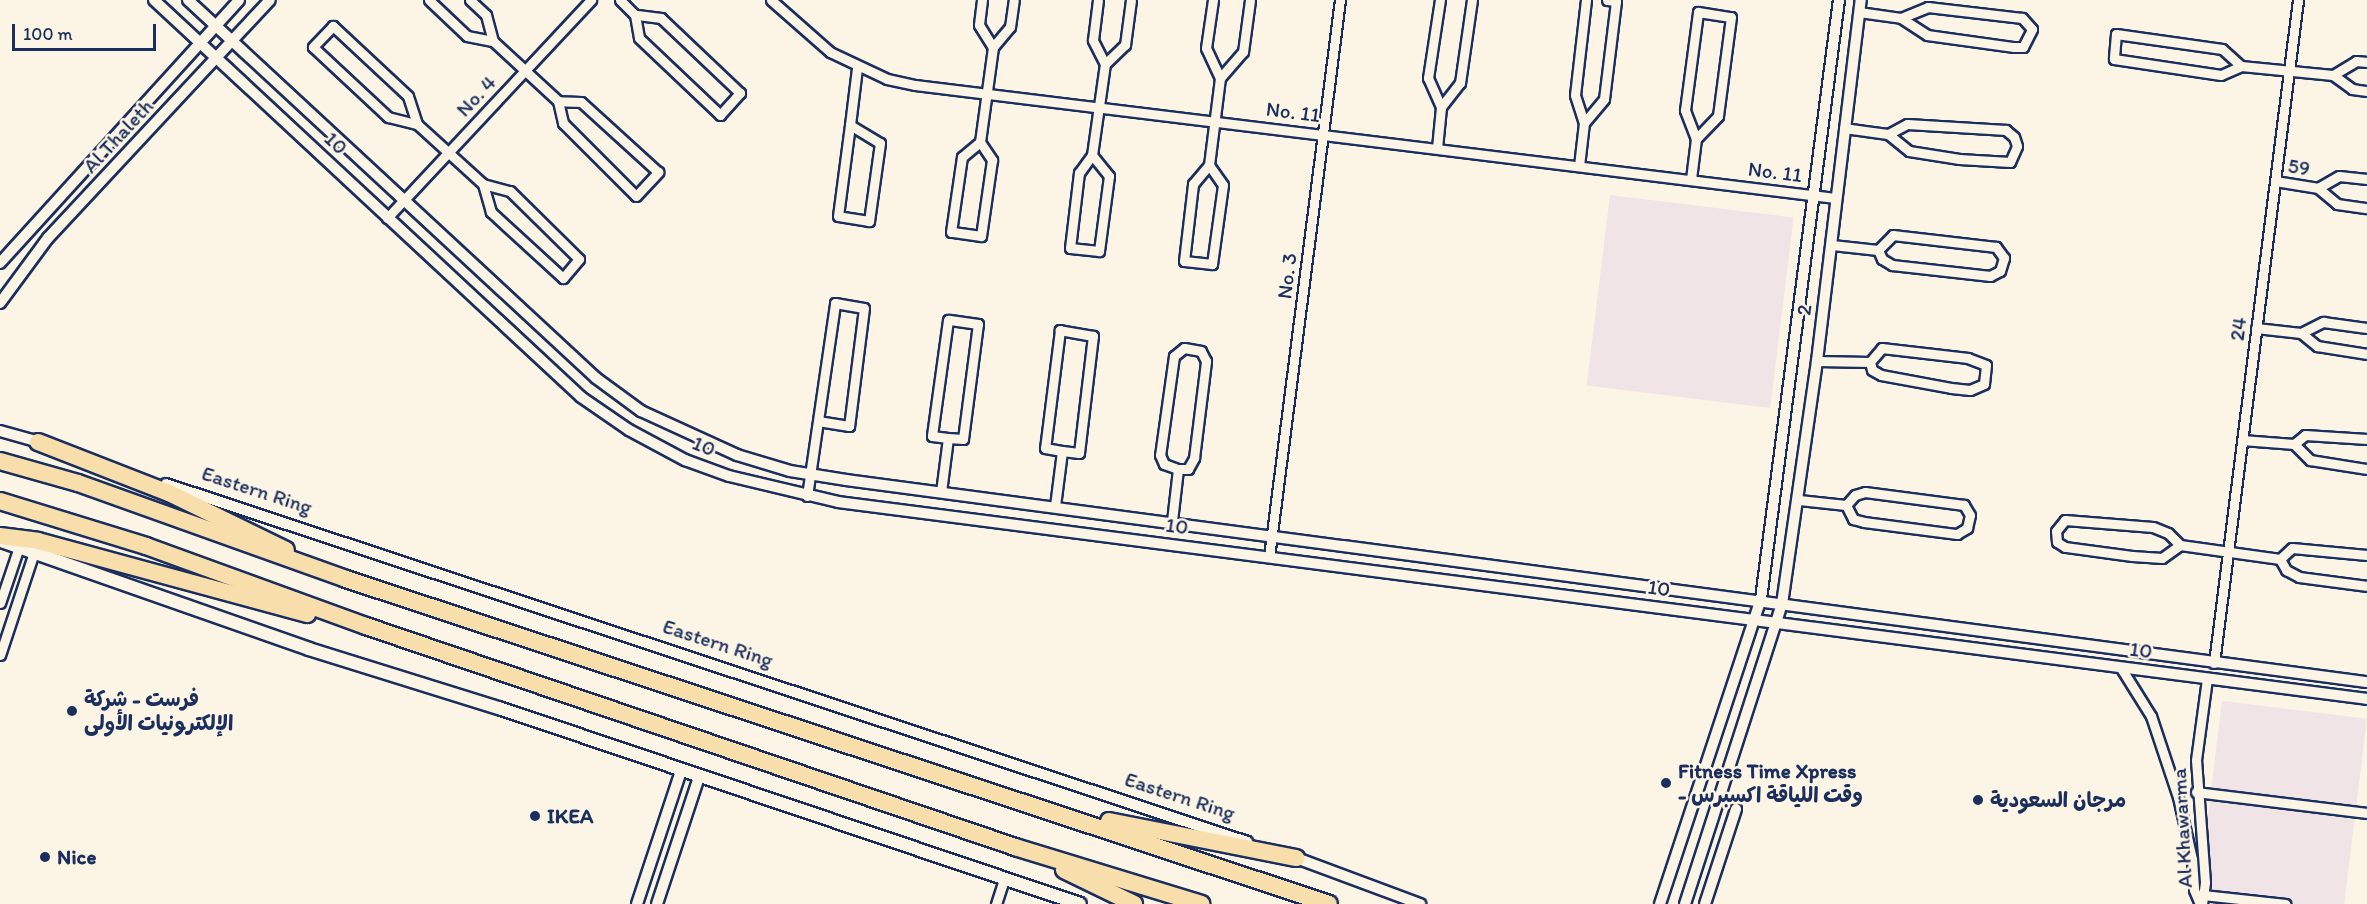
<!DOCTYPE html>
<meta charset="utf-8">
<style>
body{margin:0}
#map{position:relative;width:2367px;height:904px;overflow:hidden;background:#fcf5e5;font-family:Itim,"Playpen Sans Arabic",sans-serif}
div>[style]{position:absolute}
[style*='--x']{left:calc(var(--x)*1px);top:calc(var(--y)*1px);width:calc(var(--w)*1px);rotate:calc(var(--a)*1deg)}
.built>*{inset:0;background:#f1e4e6;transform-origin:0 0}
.roads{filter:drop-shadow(2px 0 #1b2f5e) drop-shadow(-2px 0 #1b2f5e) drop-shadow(0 2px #1b2f5e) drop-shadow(0 -2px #1b2f5e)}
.minor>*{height:9px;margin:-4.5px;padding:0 4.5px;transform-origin:4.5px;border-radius:4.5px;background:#fcf5e5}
.tertiary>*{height:10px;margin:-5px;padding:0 5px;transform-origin:5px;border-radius:5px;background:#fcf5e5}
.secondary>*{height:12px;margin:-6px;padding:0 6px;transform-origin:6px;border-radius:6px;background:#fcf5e5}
.motorway>*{height:16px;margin:-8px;padding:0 8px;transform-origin:8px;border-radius:8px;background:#f8deab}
.dots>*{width:16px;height:16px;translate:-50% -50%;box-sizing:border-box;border:3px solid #fcf5e5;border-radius:50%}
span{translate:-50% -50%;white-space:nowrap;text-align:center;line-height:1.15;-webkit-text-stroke:5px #fcf5e5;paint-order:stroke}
.street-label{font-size:21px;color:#1b2f5e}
.poi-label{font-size:21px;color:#1b2f5e;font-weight:700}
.left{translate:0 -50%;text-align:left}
.scale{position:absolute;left:12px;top:24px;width:144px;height:27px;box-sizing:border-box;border:3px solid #1b2f5e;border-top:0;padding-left:8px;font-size:18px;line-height:21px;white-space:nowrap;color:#1b2f5e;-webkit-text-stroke:4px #fcf5e5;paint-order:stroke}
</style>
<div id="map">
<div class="built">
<i style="left:1610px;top:195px;width:185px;height:192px;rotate:7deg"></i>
<i style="left:2222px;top:701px;width:146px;height:203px;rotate:7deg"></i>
</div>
<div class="roads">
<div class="minor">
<i style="--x:429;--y:0;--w:52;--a:43.5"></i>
<i style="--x:467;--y:36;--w:26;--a:11"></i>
<i style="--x:493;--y:41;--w:88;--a:42.7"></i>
<i style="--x:558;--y:101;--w:23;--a:77"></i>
<i style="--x:563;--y:123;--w:103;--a:45"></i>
<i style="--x:636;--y:196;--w:33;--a:-47"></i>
<i style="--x:658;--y:172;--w:104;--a:-137.7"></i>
<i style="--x:581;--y:102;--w:23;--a:-178"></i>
<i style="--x:470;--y:0;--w:22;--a:43"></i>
<i style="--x:486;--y:15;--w:27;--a:75"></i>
<i style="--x:620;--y:0;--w:21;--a:45"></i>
<i style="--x:635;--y:15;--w:23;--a:80"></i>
<i style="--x:639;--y:38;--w:112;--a:43.5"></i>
<i style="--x:720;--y:115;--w:30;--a:-48"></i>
<i style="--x:740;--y:93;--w:109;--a:-136.5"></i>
<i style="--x:661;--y:18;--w:26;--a:-173"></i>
<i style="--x:771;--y:0;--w:79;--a:41.4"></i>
<i style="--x:830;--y:52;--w:63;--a:25.3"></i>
<i style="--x:887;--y:79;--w:29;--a:12"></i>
<i style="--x:915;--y:85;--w:927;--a:7"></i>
<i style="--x:982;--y:0;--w:25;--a:97"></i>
<i style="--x:979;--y:25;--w:26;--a:58"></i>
<i style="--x:1859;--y:12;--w:42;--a:8.1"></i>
<i style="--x:1901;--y:18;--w:31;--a:33"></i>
<i style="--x:1927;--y:35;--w:88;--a:7.9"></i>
<i style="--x:2014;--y:47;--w:9;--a:0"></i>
<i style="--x:2023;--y:47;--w:20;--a:-63"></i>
<i style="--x:2032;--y:29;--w:15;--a:-132"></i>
<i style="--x:2022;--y:18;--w:95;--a:-173.3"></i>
<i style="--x:1928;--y:7;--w:29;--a:158"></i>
<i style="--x:1105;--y:64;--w:28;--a:-44"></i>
<i style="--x:1125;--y:45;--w:45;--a:-82.4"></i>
<i style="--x:2241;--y:66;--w:25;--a:-138"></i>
<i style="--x:2222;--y:49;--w:107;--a:-171.9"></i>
<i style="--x:2116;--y:34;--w:25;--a:95"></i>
<i style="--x:2114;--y:59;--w:108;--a:8.5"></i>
<i style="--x:2221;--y:75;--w:22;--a:-24"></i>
<i style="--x:2241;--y:66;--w:92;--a:5.6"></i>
<i style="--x:2333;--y:75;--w:24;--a:36"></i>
<i style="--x:2352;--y:89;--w:15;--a:8"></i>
<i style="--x:2333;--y:75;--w:27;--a:-31"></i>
<i style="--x:2356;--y:61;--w:11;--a:5"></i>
<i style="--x:1220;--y:78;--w:35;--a:-49"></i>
<i style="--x:1243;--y:52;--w:52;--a:-82.3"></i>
<i style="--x:1441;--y:107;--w:31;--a:-52"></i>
<i style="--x:1460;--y:83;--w:84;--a:-81.8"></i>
<i style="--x:1584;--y:123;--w:31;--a:-50"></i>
<i style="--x:1604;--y:99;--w:99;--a:-83"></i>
<i style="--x:1616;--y:1;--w:9;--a:-174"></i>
<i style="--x:417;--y:124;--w:29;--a:-108"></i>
<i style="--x:408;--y:96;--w:103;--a:-137"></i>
<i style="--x:333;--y:26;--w:29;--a:134"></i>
<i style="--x:313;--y:47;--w:103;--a:43"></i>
<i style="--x:388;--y:117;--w:30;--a:14"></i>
<i style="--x:417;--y:124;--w:89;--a:42.3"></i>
<i style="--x:483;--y:184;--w:28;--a:15"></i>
<i style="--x:510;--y:191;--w:97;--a:44.6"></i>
<i style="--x:579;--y:259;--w:25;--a:130"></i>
<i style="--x:563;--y:278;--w:98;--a:-137.5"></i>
<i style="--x:491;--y:212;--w:29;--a:-106"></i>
<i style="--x:850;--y:125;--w:35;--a:31"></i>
<i style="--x:880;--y:143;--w:79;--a:98"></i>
<i style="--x:869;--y:221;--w:31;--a:-171"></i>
<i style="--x:838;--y:216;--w:92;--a:-82.5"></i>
<i style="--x:850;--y:125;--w:57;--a:-83"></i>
<i style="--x:1844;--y:128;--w:44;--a:7.8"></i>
<i style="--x:1888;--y:134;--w:27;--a:39"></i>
<i style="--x:1909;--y:151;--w:51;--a:9.1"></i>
<i style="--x:1959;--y:159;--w:51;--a:3.4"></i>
<i style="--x:2010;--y:162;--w:17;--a:-66"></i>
<i style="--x:2017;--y:146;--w:9;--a:-108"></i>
<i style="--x:2014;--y:137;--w:11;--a:-139"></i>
<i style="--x:2006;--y:130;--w:99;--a:-176.5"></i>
<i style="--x:1907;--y:124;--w:21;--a:152"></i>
<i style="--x:980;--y:142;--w:22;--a:56"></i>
<i style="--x:992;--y:160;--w:77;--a:98.2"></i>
<i style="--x:981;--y:236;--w:30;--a:-172"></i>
<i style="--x:951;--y:232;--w:76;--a:-81.7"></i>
<i style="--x:962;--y:157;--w:23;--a:-40"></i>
<i style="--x:980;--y:142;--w:96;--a:-82.2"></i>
<i style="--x:993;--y:47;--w:26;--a:-50"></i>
<i style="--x:1010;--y:27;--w:27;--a:-82"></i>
<i style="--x:1437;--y:148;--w:41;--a:-84.4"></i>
<i style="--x:1441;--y:107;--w:32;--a:-114"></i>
<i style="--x:1428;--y:78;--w:79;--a:-81.3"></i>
<i style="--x:1092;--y:155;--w:27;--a:51"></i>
<i style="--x:1109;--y:176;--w:76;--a:97.6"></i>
<i style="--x:1099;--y:251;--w:29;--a:-174"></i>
<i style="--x:1070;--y:248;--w:76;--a:-83.2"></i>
<i style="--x:1079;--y:173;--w:22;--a:-54"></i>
<i style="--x:1092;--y:155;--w:92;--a:-81.9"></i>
<i style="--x:1105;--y:64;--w:27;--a:-117"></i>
<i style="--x:1093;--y:40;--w:40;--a:-82.9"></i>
<i style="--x:1209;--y:165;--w:24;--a:55"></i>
<i style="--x:1223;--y:185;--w:80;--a:97.9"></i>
<i style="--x:1212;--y:264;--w:28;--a:-174"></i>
<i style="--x:1184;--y:261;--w:78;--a:-83.3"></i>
<i style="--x:1193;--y:184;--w:25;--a:-50"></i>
<i style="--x:1209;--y:165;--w:88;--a:-82.8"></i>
<i style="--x:1220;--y:78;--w:33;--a:-115"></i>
<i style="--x:1206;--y:48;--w:49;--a:-81.7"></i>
<i style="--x:1579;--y:166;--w:43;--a:-83.4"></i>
<i style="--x:1584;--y:123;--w:29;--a:-108"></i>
<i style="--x:1575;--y:95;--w:96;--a:-83.4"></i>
<i style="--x:1691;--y:179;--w:40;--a:-82.9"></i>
<i style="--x:1696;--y:139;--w:31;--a:-111"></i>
<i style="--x:1685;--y:110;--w:99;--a:-82.4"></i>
<i style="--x:1698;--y:12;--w:33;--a:9"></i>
<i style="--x:1731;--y:17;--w:100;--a:97.5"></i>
<i style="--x:1718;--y:116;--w:32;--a:134"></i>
<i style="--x:2275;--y:181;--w:44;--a:9.2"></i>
<i style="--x:2318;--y:188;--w:25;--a:40"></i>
<i style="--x:2337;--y:204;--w:30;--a:8"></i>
<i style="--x:2318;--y:188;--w:24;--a:-30"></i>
<i style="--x:2339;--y:176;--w:28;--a:6"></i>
<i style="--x:387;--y:218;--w:299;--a:-46.9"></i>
<i style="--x:1832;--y:245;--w:46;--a:6.2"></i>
<i style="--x:1878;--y:250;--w:10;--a:66"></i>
<i style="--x:1882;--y:259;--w:12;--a:31"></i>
<i style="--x:1892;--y:265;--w:99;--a:6.4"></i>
<i style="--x:1990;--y:276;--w:11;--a:-27"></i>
<i style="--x:2000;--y:271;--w:14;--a:-73"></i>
<i style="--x:2004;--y:258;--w:14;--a:-126"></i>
<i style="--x:1996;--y:247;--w:104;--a:-173.4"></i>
<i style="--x:1893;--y:235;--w:21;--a:135"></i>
<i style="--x:2256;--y:328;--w:45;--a:6.3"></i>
<i style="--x:2301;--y:333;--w:21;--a:39"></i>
<i style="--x:2317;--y:346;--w:51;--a:9.1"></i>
<i style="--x:2301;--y:333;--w:25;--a:-27"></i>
<i style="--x:2323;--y:322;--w:44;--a:7.8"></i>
<i style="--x:1817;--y:361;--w:53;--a:1.1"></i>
<i style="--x:1870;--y:362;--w:8;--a:76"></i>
<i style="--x:1872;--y:370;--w:10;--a:29"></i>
<i style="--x:1881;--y:375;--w:71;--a:10.5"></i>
<i style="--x:1951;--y:388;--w:19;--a:6"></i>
<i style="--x:1970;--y:390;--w:15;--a:-23"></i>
<i style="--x:1984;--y:384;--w:19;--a:-84"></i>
<i style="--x:1986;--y:365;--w:19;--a:-159"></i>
<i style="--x:1968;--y:358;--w:87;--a:-173.4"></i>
<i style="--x:1882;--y:348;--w:18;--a:131"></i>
<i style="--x:2242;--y:440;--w:52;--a:4.4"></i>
<i style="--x:2294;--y:444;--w:23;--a:45"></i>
<i style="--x:2310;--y:460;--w:58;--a:9"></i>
<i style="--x:2294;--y:444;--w:14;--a:-39"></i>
<i style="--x:2305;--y:435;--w:62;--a:3.7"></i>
<i style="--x:941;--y:492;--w:54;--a:-82.6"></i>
<i style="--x:948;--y:438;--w:15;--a:4"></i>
<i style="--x:963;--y:439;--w:116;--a:-82.6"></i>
<i style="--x:978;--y:324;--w:30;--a:-172"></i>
<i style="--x:948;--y:320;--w:117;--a:97.9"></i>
<i style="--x:932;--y:436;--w:16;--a:7"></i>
<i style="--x:807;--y:496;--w:195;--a:-81.7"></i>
<i style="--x:835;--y:303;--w:29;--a:10"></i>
<i style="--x:864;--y:308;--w:119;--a:97.2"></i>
<i style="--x:849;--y:426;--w:30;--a:-171"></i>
<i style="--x:1799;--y:500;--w:47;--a:6.1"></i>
<i style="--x:1846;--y:505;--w:16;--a:63"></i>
<i style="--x:1853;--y:519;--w:11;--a:15"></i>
<i style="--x:1864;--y:522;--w:94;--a:7.4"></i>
<i style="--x:1957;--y:534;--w:12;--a:-31"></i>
<i style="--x:1967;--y:528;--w:13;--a:-77"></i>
<i style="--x:1970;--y:515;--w:12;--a:-121"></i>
<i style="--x:1964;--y:505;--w:100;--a:-172.5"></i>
<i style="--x:1865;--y:492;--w:10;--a:163"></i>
<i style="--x:1855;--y:495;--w:13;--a:132"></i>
<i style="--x:1055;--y:506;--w:55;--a:-82.7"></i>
<i style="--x:1062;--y:451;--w:17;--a:7"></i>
<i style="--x:1079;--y:453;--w:118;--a:-83.2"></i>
<i style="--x:1093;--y:336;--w:34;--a:-170"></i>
<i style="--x:1060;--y:330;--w:119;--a:97.2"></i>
<i style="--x:1045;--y:448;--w:17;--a:10"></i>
<i style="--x:1172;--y:521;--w:52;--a:-83.4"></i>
<i style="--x:1178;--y:469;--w:10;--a:0"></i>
<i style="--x:1188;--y:469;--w:13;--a:-61"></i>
<i style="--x:1194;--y:458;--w:98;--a:-82.9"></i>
<i style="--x:1206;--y:361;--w:11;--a:-117"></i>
<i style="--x:1201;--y:351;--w:17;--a:-170"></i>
<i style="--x:1184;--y:348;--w:13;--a:141"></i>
<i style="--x:1174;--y:356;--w:100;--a:98"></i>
<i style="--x:1160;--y:455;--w:10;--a:66"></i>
<i style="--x:1164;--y:464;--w:15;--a:20"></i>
<i style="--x:2180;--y:545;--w:22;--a:144"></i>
<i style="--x:2162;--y:558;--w:30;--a:-176"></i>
<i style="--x:2132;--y:556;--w:68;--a:-172.3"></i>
<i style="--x:2065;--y:547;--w:9;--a:-148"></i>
<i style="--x:2057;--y:542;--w:11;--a:-95"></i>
<i style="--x:2056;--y:531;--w:14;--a:-51"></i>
<i style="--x:2065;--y:520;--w:88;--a:4.5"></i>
<i style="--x:2153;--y:527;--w:16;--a:22"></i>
<i style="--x:2168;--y:533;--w:17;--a:45"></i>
<i style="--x:2180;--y:545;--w:101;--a:8"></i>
<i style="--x:1269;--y:557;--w:562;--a:-82.74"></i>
<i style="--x:2280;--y:559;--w:13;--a:61"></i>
<i style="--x:2286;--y:570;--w:15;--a:28"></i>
<i style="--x:2299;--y:577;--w:69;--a:7.5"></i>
<i style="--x:2280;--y:559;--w:16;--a:-43"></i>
<i style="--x:2292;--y:548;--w:75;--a:5.3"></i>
<i style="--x:0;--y:603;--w:65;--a:-71.3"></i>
<i style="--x:0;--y:655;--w:112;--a:-71.7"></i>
<i style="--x:2214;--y:663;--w:668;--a:-82.78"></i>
<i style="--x:2121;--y:668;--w:57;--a:58"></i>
<i style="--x:2151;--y:716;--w:85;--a:71.6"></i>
<i style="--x:2178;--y:797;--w:64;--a:77.3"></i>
<i style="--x:2192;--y:859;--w:31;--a:86"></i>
<i style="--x:2194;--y:890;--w:15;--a:67"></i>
<i style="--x:2196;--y:792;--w:172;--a:7"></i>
<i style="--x:2203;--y:895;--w:83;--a:6.2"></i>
<i style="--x:996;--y:904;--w:26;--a:-72"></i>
<i style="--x:2202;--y:904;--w:22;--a:-82"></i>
<i style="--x:2205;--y:882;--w:122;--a:-94.2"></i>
<i style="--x:2196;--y:760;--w:82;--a:-82.3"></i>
</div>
<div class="tertiary">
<i style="--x:154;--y:0;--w:583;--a:42.91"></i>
<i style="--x:581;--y:397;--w:58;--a:34.5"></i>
<i style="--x:629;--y:430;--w:64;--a:28.2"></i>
<i style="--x:685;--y:460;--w:47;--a:20"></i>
<i style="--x:729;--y:476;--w:112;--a:13.4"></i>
<i style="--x:838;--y:502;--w:1542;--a:7.34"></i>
<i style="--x:188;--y:0;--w:556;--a:42.81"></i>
<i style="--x:596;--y:378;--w:56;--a:36.3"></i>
<i style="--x:641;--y:411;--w:106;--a:24.6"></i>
<i style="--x:737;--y:455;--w:55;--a:16.8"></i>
<i style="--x:790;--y:471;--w:57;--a:9.1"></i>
<i style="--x:846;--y:480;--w:1534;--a:7.57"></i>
<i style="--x:0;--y:263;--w:355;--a:-47.7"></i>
<i style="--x:0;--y:303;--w:81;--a:-53.6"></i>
<i style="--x:48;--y:238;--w:325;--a:-47"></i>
<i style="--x:0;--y:431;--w:45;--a:15.6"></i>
<i style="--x:166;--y:484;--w:1139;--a:18.32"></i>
<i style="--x:1291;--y:856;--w:138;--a:20.4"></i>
<i style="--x:637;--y:904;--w:140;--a:-71.7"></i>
<i style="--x:657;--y:904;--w:134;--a:-71.7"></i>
<i style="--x:1660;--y:904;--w:321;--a:-71.7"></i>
<i style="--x:1761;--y:599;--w:604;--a:-82.58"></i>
<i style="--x:1685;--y:904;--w:315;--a:-72.1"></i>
<i style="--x:1782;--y:604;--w:246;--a:-81.8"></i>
<i style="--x:1817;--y:361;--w:364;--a:-83.1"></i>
<i style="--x:1705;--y:904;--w:100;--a:-71.9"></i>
</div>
<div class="secondary">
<i style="--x:1;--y:541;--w:326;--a:19.3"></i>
<i style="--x:309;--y:649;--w:199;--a:17.3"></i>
<i style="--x:499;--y:708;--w:613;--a:18.64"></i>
</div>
<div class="motorway">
<i style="--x:38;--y:442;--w:141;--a:21.3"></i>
<i style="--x:169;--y:493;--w:130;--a:26"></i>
<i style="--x:0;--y:461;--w:81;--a:15.8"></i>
<i style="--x:78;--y:483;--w:285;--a:19.7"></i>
<i style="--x:346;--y:579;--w:1035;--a:18.29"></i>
<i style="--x:0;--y:501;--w:153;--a:17.1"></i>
<i style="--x:146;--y:546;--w:234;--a:20"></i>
<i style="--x:366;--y:626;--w:686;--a:18.8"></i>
<i style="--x:1015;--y:847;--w:195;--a:17"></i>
<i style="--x:0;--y:536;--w:38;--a:7"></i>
<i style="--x:38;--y:541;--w:279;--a:15.2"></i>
<i style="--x:1109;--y:821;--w:191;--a:11.2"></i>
<i style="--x:1064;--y:870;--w:78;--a:25.9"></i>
</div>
</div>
<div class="dots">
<i style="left:72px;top:711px;background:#1b2f5e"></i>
<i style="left:1666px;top:783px;background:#1b2f5e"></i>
<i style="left:1978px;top:800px;background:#1b2f5e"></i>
<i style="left:535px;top:816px;background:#1b2f5e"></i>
<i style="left:45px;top:857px;background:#1b2f5e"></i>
</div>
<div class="street-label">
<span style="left:476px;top:96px;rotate:-47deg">No. 4</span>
<span style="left:1293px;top:112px;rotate:7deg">No. 11</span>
<span style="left:118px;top:136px;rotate:-47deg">Al Thaleth</span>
<span style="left:336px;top:143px;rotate:43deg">10</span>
<span style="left:2299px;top:167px;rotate:9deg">59</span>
<span style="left:1775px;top:172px;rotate:7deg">No. 11</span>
<span style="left:1287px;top:276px;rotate:-83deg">No. 3</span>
<span style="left:1804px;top:310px;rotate:-83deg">2</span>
<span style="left:2238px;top:329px;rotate:-83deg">24</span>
<span style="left:704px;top:446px;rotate:22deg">10</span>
<span style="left:257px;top:490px;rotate:18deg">Eastern Ring</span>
<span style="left:1177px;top:526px;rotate:7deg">10</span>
<span style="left:1659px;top:588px;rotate:7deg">10</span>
<span style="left:718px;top:643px;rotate:18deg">Eastern Ring</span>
<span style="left:2141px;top:650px;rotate:7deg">10</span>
<span style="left:1180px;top:796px;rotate:18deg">Eastern Ring</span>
<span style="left:2182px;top:828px;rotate:-93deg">Al Khawarma</span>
</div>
<div class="poi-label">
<span class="left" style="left:84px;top:711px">فرست - شركة<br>الإلكترونيات الأولى</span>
<span class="left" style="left:1678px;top:783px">Fitness Time Xpress<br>- وقت اللياقة اكسبرس</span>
<span class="left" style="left:1990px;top:800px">مرجان السعودية</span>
<span class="left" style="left:547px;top:816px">IKEA</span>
<span class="left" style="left:57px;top:857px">Nice</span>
</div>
<div class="scale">100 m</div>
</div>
